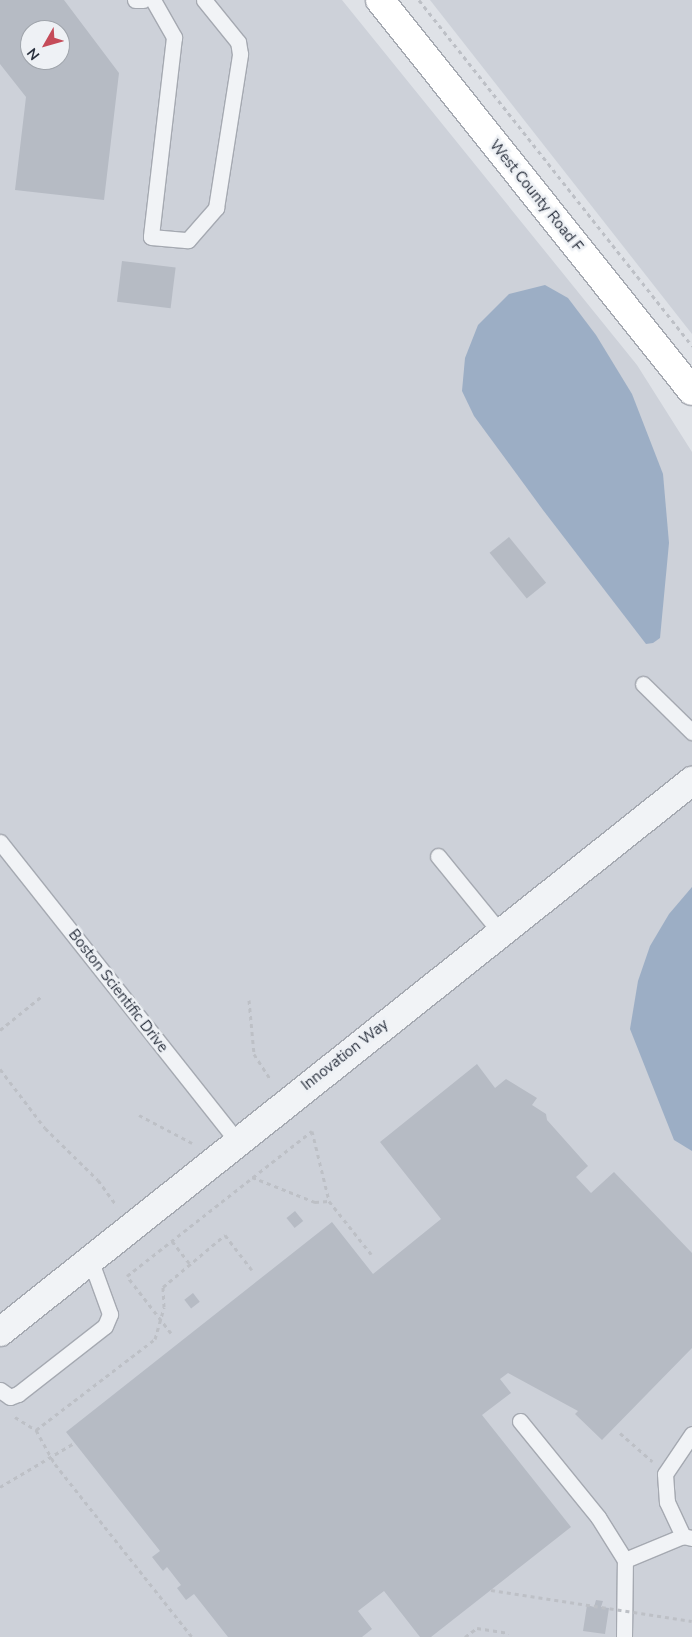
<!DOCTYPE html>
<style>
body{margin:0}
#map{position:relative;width:692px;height:1637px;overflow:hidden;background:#dfe2e7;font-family:"Nunito Sans",sans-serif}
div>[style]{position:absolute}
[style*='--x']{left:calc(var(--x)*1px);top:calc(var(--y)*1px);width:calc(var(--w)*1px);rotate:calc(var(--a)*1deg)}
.built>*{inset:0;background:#cdd1d9}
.water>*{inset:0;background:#9caec5}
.building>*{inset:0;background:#b6bbc4;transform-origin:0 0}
.path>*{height:3px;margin-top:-1.5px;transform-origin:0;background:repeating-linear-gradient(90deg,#bdc0c6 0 4px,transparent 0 8px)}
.roads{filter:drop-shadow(1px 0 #a5a9b1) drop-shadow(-1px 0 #a5a9b1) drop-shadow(0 1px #a5a9b1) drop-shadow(0 -1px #a5a9b1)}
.lane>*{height:15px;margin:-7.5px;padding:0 7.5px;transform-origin:7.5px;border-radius:7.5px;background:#f1f3f6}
.street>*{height:28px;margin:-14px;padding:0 14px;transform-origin:14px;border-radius:14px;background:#f1f3f6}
.secondary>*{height:28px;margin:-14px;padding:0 14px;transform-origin:14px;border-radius:14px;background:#fff}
.path-bridge>*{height:3px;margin-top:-1.5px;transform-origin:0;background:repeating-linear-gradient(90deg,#bdc0c6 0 4px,transparent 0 8px)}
span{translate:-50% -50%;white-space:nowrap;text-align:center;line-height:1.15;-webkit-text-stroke:5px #eef1f5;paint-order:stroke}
.street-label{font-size:15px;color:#29303d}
.north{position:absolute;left:20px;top:20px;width:50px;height:50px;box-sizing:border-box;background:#eef1f5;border:1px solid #9fa4ab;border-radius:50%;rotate:232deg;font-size:14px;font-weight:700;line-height:20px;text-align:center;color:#29303d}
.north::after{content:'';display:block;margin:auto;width:18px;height:22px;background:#c54b59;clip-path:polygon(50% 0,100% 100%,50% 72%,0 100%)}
</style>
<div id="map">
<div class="built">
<i style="clip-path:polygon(evenodd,0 0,342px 0,637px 365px,692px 452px,692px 1637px,0 1637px,0 0,30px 30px,60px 30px,60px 60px,30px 60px,30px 30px)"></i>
<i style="clip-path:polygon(430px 0,692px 0,692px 334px)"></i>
</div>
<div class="water">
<i style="clip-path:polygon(545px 285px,568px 298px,596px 335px,632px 394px,663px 474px,669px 543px,660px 638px,653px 643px,646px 644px,543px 510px,474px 416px,462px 391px,465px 358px,478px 325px,509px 294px)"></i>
<i style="clip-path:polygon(692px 887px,692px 1151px,674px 1140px,630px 1029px,638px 981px,650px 946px,669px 914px)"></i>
</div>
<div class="building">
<i style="clip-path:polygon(evenodd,0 0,64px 0,119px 73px,104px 200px,15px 190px,26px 97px,0 64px,0 0,30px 30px,60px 30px,60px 60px,30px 60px,30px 30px)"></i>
<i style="left:122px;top:261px;width:54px;height:41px;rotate:7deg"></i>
<i style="left:509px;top:537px;width:59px;height:25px;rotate:51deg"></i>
<i style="clip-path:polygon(477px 1064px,495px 1088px,506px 1079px,537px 1098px,532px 1105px,546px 1114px,547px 1120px,588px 1166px,576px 1177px,591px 1193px,614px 1172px,692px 1253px,692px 1348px,602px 1440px,575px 1414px,578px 1411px,508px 1373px,500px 1379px,511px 1393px,482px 1415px,571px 1527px,431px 1637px,420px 1637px,384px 1591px,358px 1611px,372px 1629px,362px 1637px,228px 1637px,194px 1594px,186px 1600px,177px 1588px,181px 1585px,167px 1567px,163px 1571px,152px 1557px,160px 1551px,66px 1432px,332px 1222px,373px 1274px,441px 1219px,380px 1142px)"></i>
<i style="left:295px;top:1211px;width:13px;height:11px;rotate:51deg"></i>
<i style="left:193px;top:1293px;width:11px;height:11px;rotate:52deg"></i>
<i style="clip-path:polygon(596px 1600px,603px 1601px,601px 1607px,609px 1608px,605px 1634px,583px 1631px,587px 1605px,594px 1607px)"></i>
</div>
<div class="path">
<i style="--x:419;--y:0;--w:441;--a:51.7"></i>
<i style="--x:249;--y:1000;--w:54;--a:84.7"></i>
<i style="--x:254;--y:1054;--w:31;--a:57"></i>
<i style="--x:0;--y:1030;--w:54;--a:-39"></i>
<i style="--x:0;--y:1069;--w:74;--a:52.7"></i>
<i style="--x:45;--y:1128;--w:74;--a:44.5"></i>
<i style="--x:98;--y:1180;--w:32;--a:54"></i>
<i style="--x:139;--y:1115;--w:60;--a:27.8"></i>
<i style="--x:252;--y:1177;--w:68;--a:21.6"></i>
<i style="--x:315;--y:1202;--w:14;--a:-4"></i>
<i style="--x:172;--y:1241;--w:29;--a:52"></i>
<i style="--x:171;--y:1333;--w:72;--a:-127.7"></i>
<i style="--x:127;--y:1276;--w:235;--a:-38.1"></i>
<i style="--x:312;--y:1131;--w:72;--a:76.3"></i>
<i style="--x:329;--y:1201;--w:68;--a:51.6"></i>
<i style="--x:15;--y:1417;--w:25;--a:32"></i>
<i style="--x:36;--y:1430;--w:150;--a:-37.4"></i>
<i style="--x:155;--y:1339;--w:33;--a:-74"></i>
<i style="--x:164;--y:1307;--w:20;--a:-93"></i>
<i style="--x:163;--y:1287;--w:81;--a:-40"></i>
<i style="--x:225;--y:1235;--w:44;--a:52.4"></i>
<i style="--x:36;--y:1430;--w:39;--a:61"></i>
<i style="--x:55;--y:1464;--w:221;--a:51.6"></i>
<i style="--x:620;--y:1433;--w:43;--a:41.2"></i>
<i style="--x:465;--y:1637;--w:15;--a:-37"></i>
<i style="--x:477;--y:1628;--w:32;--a:9"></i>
</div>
<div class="roads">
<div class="lane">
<i style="--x:135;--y:0;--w:8;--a:0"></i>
<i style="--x:153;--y:0;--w:43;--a:60.4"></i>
<i style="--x:174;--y:37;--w:201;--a:96.6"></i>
<i style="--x:151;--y:237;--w:37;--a:5"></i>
<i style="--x:188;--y:240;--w:43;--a:-48.8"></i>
<i style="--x:216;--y:208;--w:156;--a:-81.1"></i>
<i style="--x:240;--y:54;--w:12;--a:-99"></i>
<i style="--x:238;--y:42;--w:54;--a:-129"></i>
<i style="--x:643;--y:684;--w:69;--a:44.4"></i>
<i style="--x:0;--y:842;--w:382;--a:51.6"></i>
<i style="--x:438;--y:856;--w:98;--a:50.8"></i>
<i style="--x:0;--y:1390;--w:12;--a:35"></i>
<i style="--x:10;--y:1397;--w:9;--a:-21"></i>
<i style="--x:18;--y:1394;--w:110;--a:-38"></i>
<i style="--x:105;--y:1326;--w:13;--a:-67"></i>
<i style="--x:110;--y:1314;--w:59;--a:-110"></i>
<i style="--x:520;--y:1421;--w:124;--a:50.9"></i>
<i style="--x:598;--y:1517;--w:51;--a:57.9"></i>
<i style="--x:692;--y:1434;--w:48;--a:124"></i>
<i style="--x:665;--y:1474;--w:28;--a:86"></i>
<i style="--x:667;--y:1502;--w:38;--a:65"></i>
<i style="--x:683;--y:1536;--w:9;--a:13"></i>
<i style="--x:624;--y:1637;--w:77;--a:-89.3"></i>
<i style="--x:625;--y:1560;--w:63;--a:-22.5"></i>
</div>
<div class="street">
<i style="--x:0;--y:1332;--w:885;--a:-38.53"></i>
</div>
<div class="secondary">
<i style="--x:380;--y:0;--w:500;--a:51.41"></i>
</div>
</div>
<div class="path-bridge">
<i style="--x:0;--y:1487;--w:86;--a:-30.7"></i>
<i style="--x:491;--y:1590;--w:203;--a:8.8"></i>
</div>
<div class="street-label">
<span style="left:536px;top:196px;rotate:51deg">West County Road F</span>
<span style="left:118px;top:991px;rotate:52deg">Boston Scientific Drive</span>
<span style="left:345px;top:1055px;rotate:-38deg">Innovation Way</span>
</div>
<div class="north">N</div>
</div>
